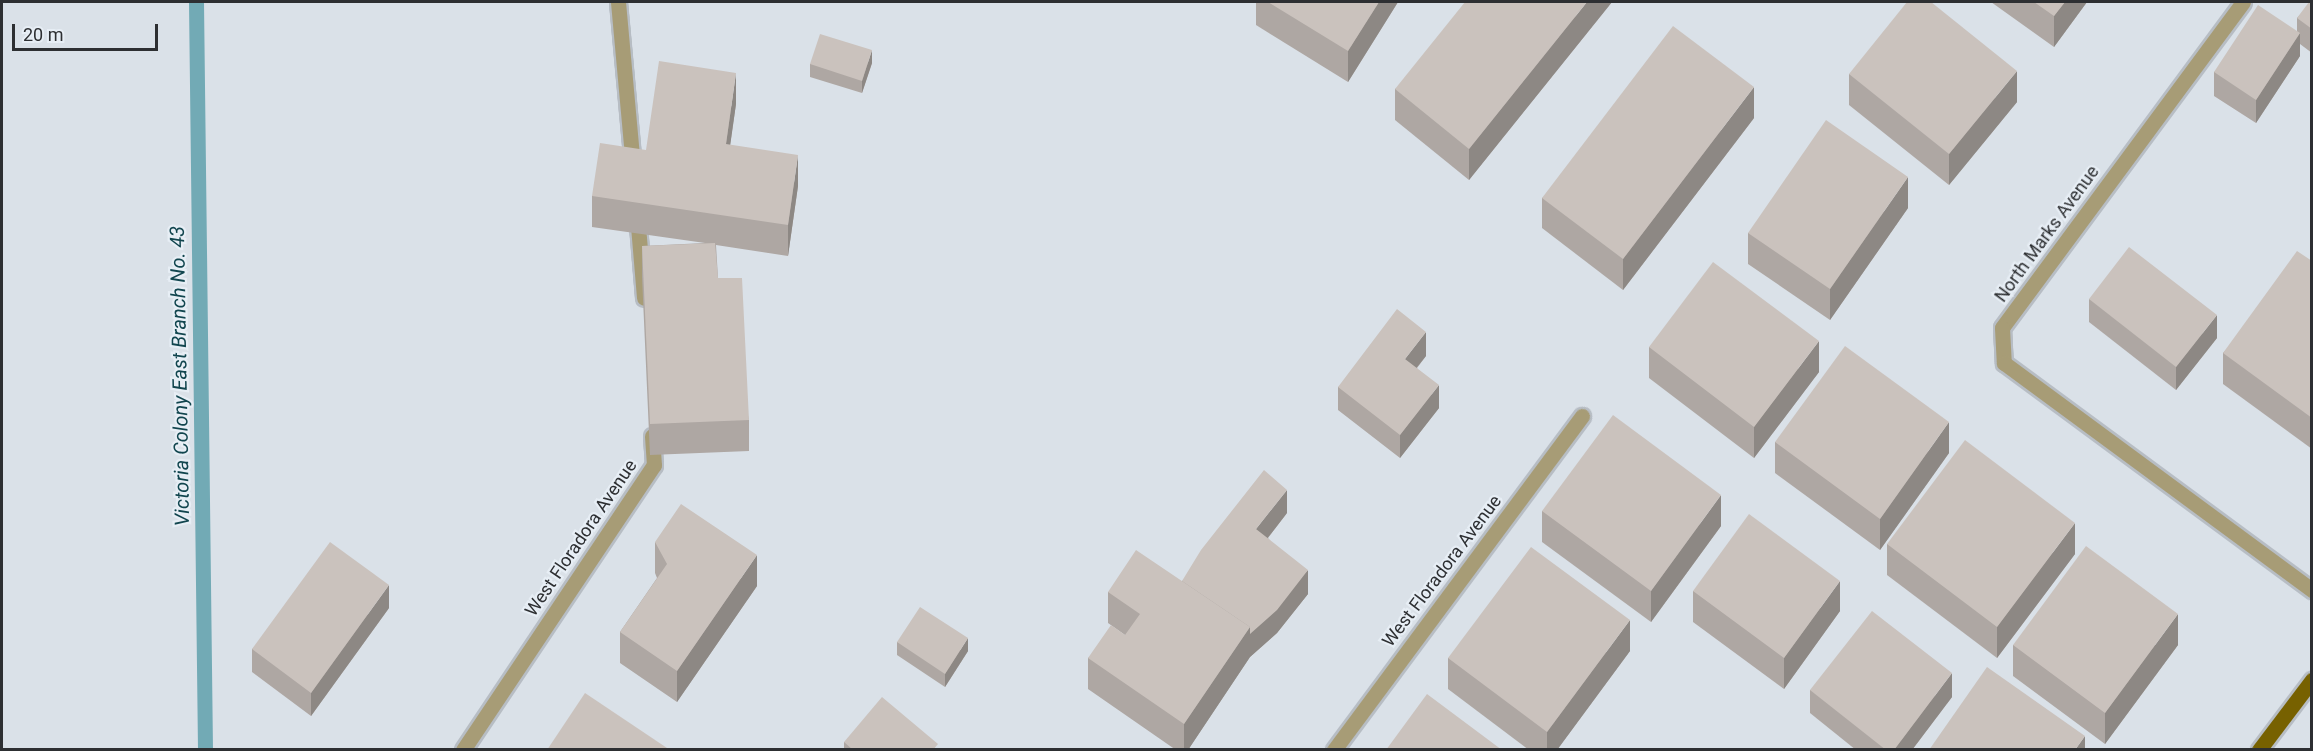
<!DOCTYPE html>
<html>
<head>
<meta charset="utf-8">
<style>
  body { margin:0 }
  #map { position:relative; width:2313px; height:751px; overflow:hidden; background:#dae1e8; font-family:Roboto,sans-serif }
  div>[style] { position:absolute }
  [style*='--x'] { left:calc(var(--x)*1px); top:calc(var(--y)*1px); width:calc(var(--w)*1px); rotate:calc(var(--a)*1deg) }
  .stream>* { height:15px; margin:-7.5px; padding:0 7.5px; transform-origin:7.5px; border-radius:7.5px; background:#72aab5 }
  .roads { filter:drop-shadow(2px 0 #b7bdc4) drop-shadow(-2px 0 #b7bdc4) drop-shadow(0 2px #b7bdc4) drop-shadow(0 -2px #b7bdc4) }
  .minor>* { height:15px; margin:-7.5px; padding:0 7.5px; transform-origin:7.5px; border-radius:7.5px; background:#a79c76 }
  .major>* { height:15px; margin:-7.5px; padding:0 7.5px; transform-origin:7.5px; border-radius:7.5px; background:#776100 }
  .wall>* { inset:0; background:#aea7a3 }
  .shaded-wall>* { inset:0; background:#8d8884 }
  .building>* { inset:0; background:#cac2bd }
  span { translate:-50% -50%; white-space:nowrap; text-align:center; line-height:1.15; -webkit-text-stroke:4.5px #e7eef5; paint-order:stroke }
  .street-label { font-size:18px; color:#2d2f32 }
  .water-label { font-size:20px; color:#11454e; font-style:italic }
  .frame { position:absolute; inset:0; border:3px solid #2d2f32; pointer-events:none }
  .scale { position:absolute; left:12px; top:24px; width:146px; height:27px; box-sizing:border-box; border:3px solid #2d2f32; border-top:0; padding-left:8px; font-size:18px; line-height:21px; white-space:nowrap; color:#2d2f32; -webkit-text-stroke:4px #e7eef5; paint-order:stroke }
</style>
</head>
<body>
<div id="map">
  <div class="stream">
    <div style="--x:196;--y:2;--w:748;--a:89.31"></div>
  </div>
  <div class="roads">
    <div class="minor">
      <div style="--x:618;--y:2;--w:165;--a:84.8"></div>
      <div style="--x:2243;--y:2;--w:405;--a:126.5"></div>
      <div style="--x:2002;--y:328;--w:35;--a:87"></div>
      <div style="--x:2004;--y:363;--w:383;--a:36.4"></div>
      <div style="--x:637;--y:214;--w:84;--a:85.2"></div>
      <div style="--x:463;--y:750;--w:343;--a:-56.2"></div>
      <div style="--x:654;--y:465;--w:29;--a:-94"></div>
      <div style="--x:1334;--y:750;--w:416;--a:-53.4"></div>
    </div>
    <div class="major">
      <div style="--x:2259;--y:750;--w:88;--a:-52.9"></div>
    </div>
  </div>
  <div class="wall">
    <div style="clip-path:polygon(1256px 2px,1398px 2px,1348px 82px,1256px 25px)"></div>
    <div style="clip-path:polygon(1612px 2px,1469px 180px,1395px 120px,1395px 89px)"></div>
    <div style="clip-path:polygon(1991px 2px,2087px 2px,2054px 47px)"></div>
    <div style="clip-path:polygon(2312px 2px,2312px 53px,2300px 44px,2300px 56px,2256px 123px,2214px 96px,2214px 72px,2297px 31px,2297px 18px)"></div>
    <div style="clip-path:polygon(872px 63px,862px 93px,810px 77px,810px 64px)"></div>
    <div style="clip-path:polygon(1849px 74px,2017px 102px,1949px 185px,1849px 105px)"></div>
    <div style="clip-path:polygon(736px 104px,730px 145px,798px 186px,788px 256px,716px 245px,718px 278px,749px 420px,749px 451px,650px 455px,642px 277px,642px 246px,705px 243px,592px 227px,592px 196px,646px 150px)"></div>
    <div style="clip-path:polygon(1754px 118px,1623px 290px,1542px 228px,1542px 198px)"></div>
    <div style="clip-path:polygon(1908px 208px,1830px 320px,1748px 264px,1748px 233px)"></div>
    <div style="clip-path:polygon(2312px 261px,2312px 449px,2223px 384px,2223px 353px)"></div>
    <div style="clip-path:polygon(2089px 299px,2217px 338px,2176px 390px,2089px 322px)"></div>
    <div style="clip-path:polygon(1649px 347px,1819px 372px,1754px 458px,1649px 378px)"></div>
    <div style="clip-path:polygon(1426px 356px,1417px 368px,1439px 408px,1400px 458px,1338px 410px,1338px 387px)"></div>
    <div style="clip-path:polygon(1775px 442px,1949px 453px,1880px 550px,1775px 473px)"></div>
    <div style="clip-path:polygon(1542px 511px,1721px 526px,1651px 622px,1542px 542px)"></div>
    <div style="clip-path:polygon(1287px 513px,1268px 538px,1308px 594px,1277px 633px,1250px 657px,1188px 750px,1176px 750px,1088px 689px,1088px 658px,1125px 635px,1108px 623px,1108px 592px,1182px 581px)"></div>
    <div style="clip-path:polygon(655px 542px,757px 586px,677px 702px,620px 663px,620px 632px,657px 578px,655px 573px)"></div>
    <div style="clip-path:polygon(1887px 544px,2075px 554px,1997px 658px,1887px 575px)"></div>
    <div style="clip-path:polygon(1693px 591px,1840px 611px,1784px 689px,1693px 622px)"></div>
    <div style="clip-path:polygon(389px 608px,311px 716px,252px 672px,252px 649px)"></div>
    <div style="clip-path:polygon(897px 642px,968px 651px,945px 687px,897px 655px)"></div>
    <div style="clip-path:polygon(2013px 645px,2178px 645px,2105px 744px,2013px 676px)"></div>
    <div style="clip-path:polygon(1630px 651px,1557px 750px,1529px 750px,1448px 689px,1448px 658px)"></div>
    <div style="clip-path:polygon(1810px 690px,1952px 697px,1912px 750px,1856px 750px,1810px 713px)"></div>
    <div style="clip-path:polygon(844px 742px,938px 750px,844px 750px)"></div>
  </div>
  <div class="shaded-wall">
    <div style="clip-path:polygon(1379px 2px,1398px 2px,1348px 82px,1348px 51px)"></div>
    <div style="clip-path:polygon(1587px 2px,1612px 2px,1469px 180px,1469px 149px)"></div>
    <div style="clip-path:polygon(2065px 2px,2087px 2px,2054px 47px,2054px 16px)"></div>
    <div style="clip-path:polygon(2300px 33px,2300px 56px,2256px 123px,2256px 100px)"></div>
    <div style="clip-path:polygon(872px 50px,872px 63px,862px 93px,862px 81px)"></div>
    <div style="clip-path:polygon(2017px 71px,2017px 102px,1949px 185px,1949px 154px)"></div>
    <div style="clip-path:polygon(736px 73px,736px 104px,726px 175px,726px 144px)"></div>
    <div style="clip-path:polygon(1754px 87px,1754px 118px,1623px 290px,1623px 259px)"></div>
    <div style="clip-path:polygon(798px 155px,798px 186px,788px 256px,788px 225px)"></div>
    <div style="clip-path:polygon(1908px 177px,1908px 208px,1830px 320px,1830px 289px)"></div>
    <div style="clip-path:polygon(2217px 315px,2217px 338px,2176px 390px,2176px 367px)"></div>
    <div style="clip-path:polygon(1426px 332px,1426px 356px,1405px 382px,1405px 359px)"></div>
    <div style="clip-path:polygon(1819px 341px,1819px 372px,1754px 458px,1754px 427px)"></div>
    <div style="clip-path:polygon(1439px 385px,1439px 408px,1400px 458px,1400px 435px)"></div>
    <div style="clip-path:polygon(1949px 422px,1949px 453px,1880px 550px,1880px 519px)"></div>
    <div style="clip-path:polygon(1287px 490px,1287px 513px,1256px 553px,1256px 529px)"></div>
    <div style="clip-path:polygon(1721px 495px,1721px 526px,1651px 622px,1651px 591px)"></div>
    <div style="clip-path:polygon(2075px 523px,2075px 554px,1997px 658px,1997px 627px)"></div>
    <div style="clip-path:polygon(757px 555px,757px 586px,677px 702px,677px 671px)"></div>
    <div style="clip-path:polygon(1308px 570px,1308px 594px,1277px 633px,1250px 657px,1188px 750px,1184px 750px,1184px 724px,1250px 627px)"></div>
    <div style="clip-path:polygon(1840px 581px,1840px 611px,1784px 689px,1784px 658px)"></div>
    <div style="clip-path:polygon(389px 585px,389px 608px,311px 716px,311px 693px)"></div>
    <div style="clip-path:polygon(2178px 614px,2178px 645px,2105px 744px,2105px 713px)"></div>
    <div style="clip-path:polygon(1630px 620px,1630px 651px,1557px 750px,1547px 750px,1547px 732px)"></div>
    <div style="clip-path:polygon(968px 638px,968px 651px,945px 687px,945px 674px)"></div>
    <div style="clip-path:polygon(1952px 673px,1952px 697px,1912px 750px,1894px 750px)"></div>
    <div style="clip-path:polygon(2085px 736px,2085px 750px,2075px 750px)"></div>
  </div>
  <div class="building">
    <div style="clip-path:polygon(1268px 2px,1379px 2px,1348px 51px)"></div>
    <div style="clip-path:polygon(1465px 2px,1587px 2px,1469px 149px,1395px 89px)"></div>
    <div style="clip-path:polygon(1907px 2px,1931px 2px,2017px 71px,1949px 154px,1849px 74px)"></div>
    <div style="clip-path:polygon(2034px 2px,2065px 2px,2054px 16px)"></div>
    <div style="clip-path:polygon(2309px 2px,2312px 2px,2312px 29px,2297px 18px)"></div>
    <div style="clip-path:polygon(2258px 5px,2300px 33px,2256px 100px,2214px 72px)"></div>
    <div style="clip-path:polygon(1673px 26px,1754px 87px,1623px 259px,1542px 198px)"></div>
    <div style="clip-path:polygon(820px 34px,872px 50px,862px 81px,810px 64px)"></div>
    <div style="clip-path:polygon(659px 61px,736px 73px,726px 144px,798px 155px,788px 225px,592px 196px,600px 143px,646px 150px)"></div>
    <div style="clip-path:polygon(1826px 120px,1908px 177px,1830px 289px,1748px 233px)"></div>
    <div style="clip-path:polygon(715px 243px,718px 278px,742px 278px,749px 420px,650px 424px,642px 246px)"></div>
    <div style="clip-path:polygon(2129px 247px,2217px 315px,2176px 367px,2089px 299px)"></div>
    <div style="clip-path:polygon(2297px 251px,2312px 261px,2312px 418px,2223px 353px)"></div>
    <div style="clip-path:polygon(1713px 262px,1819px 341px,1754px 427px,1649px 347px)"></div>
    <div style="clip-path:polygon(1397px 309px,1426px 332px,1405px 359px,1439px 385px,1400px 435px,1338px 387px)"></div>
    <div style="clip-path:polygon(1845px 346px,1949px 422px,1880px 519px,1775px 442px)"></div>
    <div style="clip-path:polygon(1613px 415px,1721px 495px,1651px 591px,1542px 511px)"></div>
    <div style="clip-path:polygon(1965px 440px,2075px 523px,1997px 627px,1887px 544px)"></div>
    <div style="clip-path:polygon(1264px 470px,1287px 490px,1256px 529px,1308px 570px,1277px 610px,1250px 634px,1250px 627px,1182px 581px,1201px 550px)"></div>
    <div style="clip-path:polygon(681px 504px,757px 555px,677px 671px,620px 632px,667px 564px,655px 542px)"></div>
    <div style="clip-path:polygon(1749px 514px,1840px 581px,1784px 658px,1693px 591px)"></div>
    <div style="clip-path:polygon(330px 542px,389px 585px,311px 693px,252px 649px)"></div>
    <div style="clip-path:polygon(2086px 546px,2178px 614px,2105px 713px,2013px 645px)"></div>
    <div style="clip-path:polygon(1531px 547px,1630px 620px,1547px 732px,1448px 658px)"></div>
    <div style="clip-path:polygon(1136px 550px,1250px 627px,1184px 724px,1088px 658px,1111px 625px,1125px 635px,1140px 614px,1108px 592px)"></div>
    <div style="clip-path:polygon(920px 607px,968px 638px,945px 674px,897px 642px)"></div>
    <div style="clip-path:polygon(1872px 611px,1952px 673px,1894px 750px,1886px 750px,1810px 690px)"></div>
    <div style="clip-path:polygon(1987px 667px,2085px 736px,2075px 750px,1929px 750px)"></div>
    <div style="clip-path:polygon(585px 693px,670px 750px,547px 750px)"></div>
    <div style="clip-path:polygon(1427px 694px,1502px 750px,1386px 750px)"></div>
    <div style="clip-path:polygon(882px 697px,938px 744px,933px 750px,853px 750px,844px 742px)"></div>
  </div>
  <div class="street-label">
    <span style="left:2047px;top:234px;rotate:-54deg">North Marks Avenue</span>
    <span style="left:581px;top:538px;rotate:-56deg">West Floradora Avenue</span>
    <span style="left:1442px;top:571px;rotate:-53deg">West Floradora Avenue</span>
  </div>
  <div class="water-label">
    <span style="left:180px;top:376px;rotate:-91deg">Victoria Colony East Branch No. 43</span>
  </div>
  <div class="frame"></div>
  <div class="scale">20 m</div>
</div>
</body>
</html>
